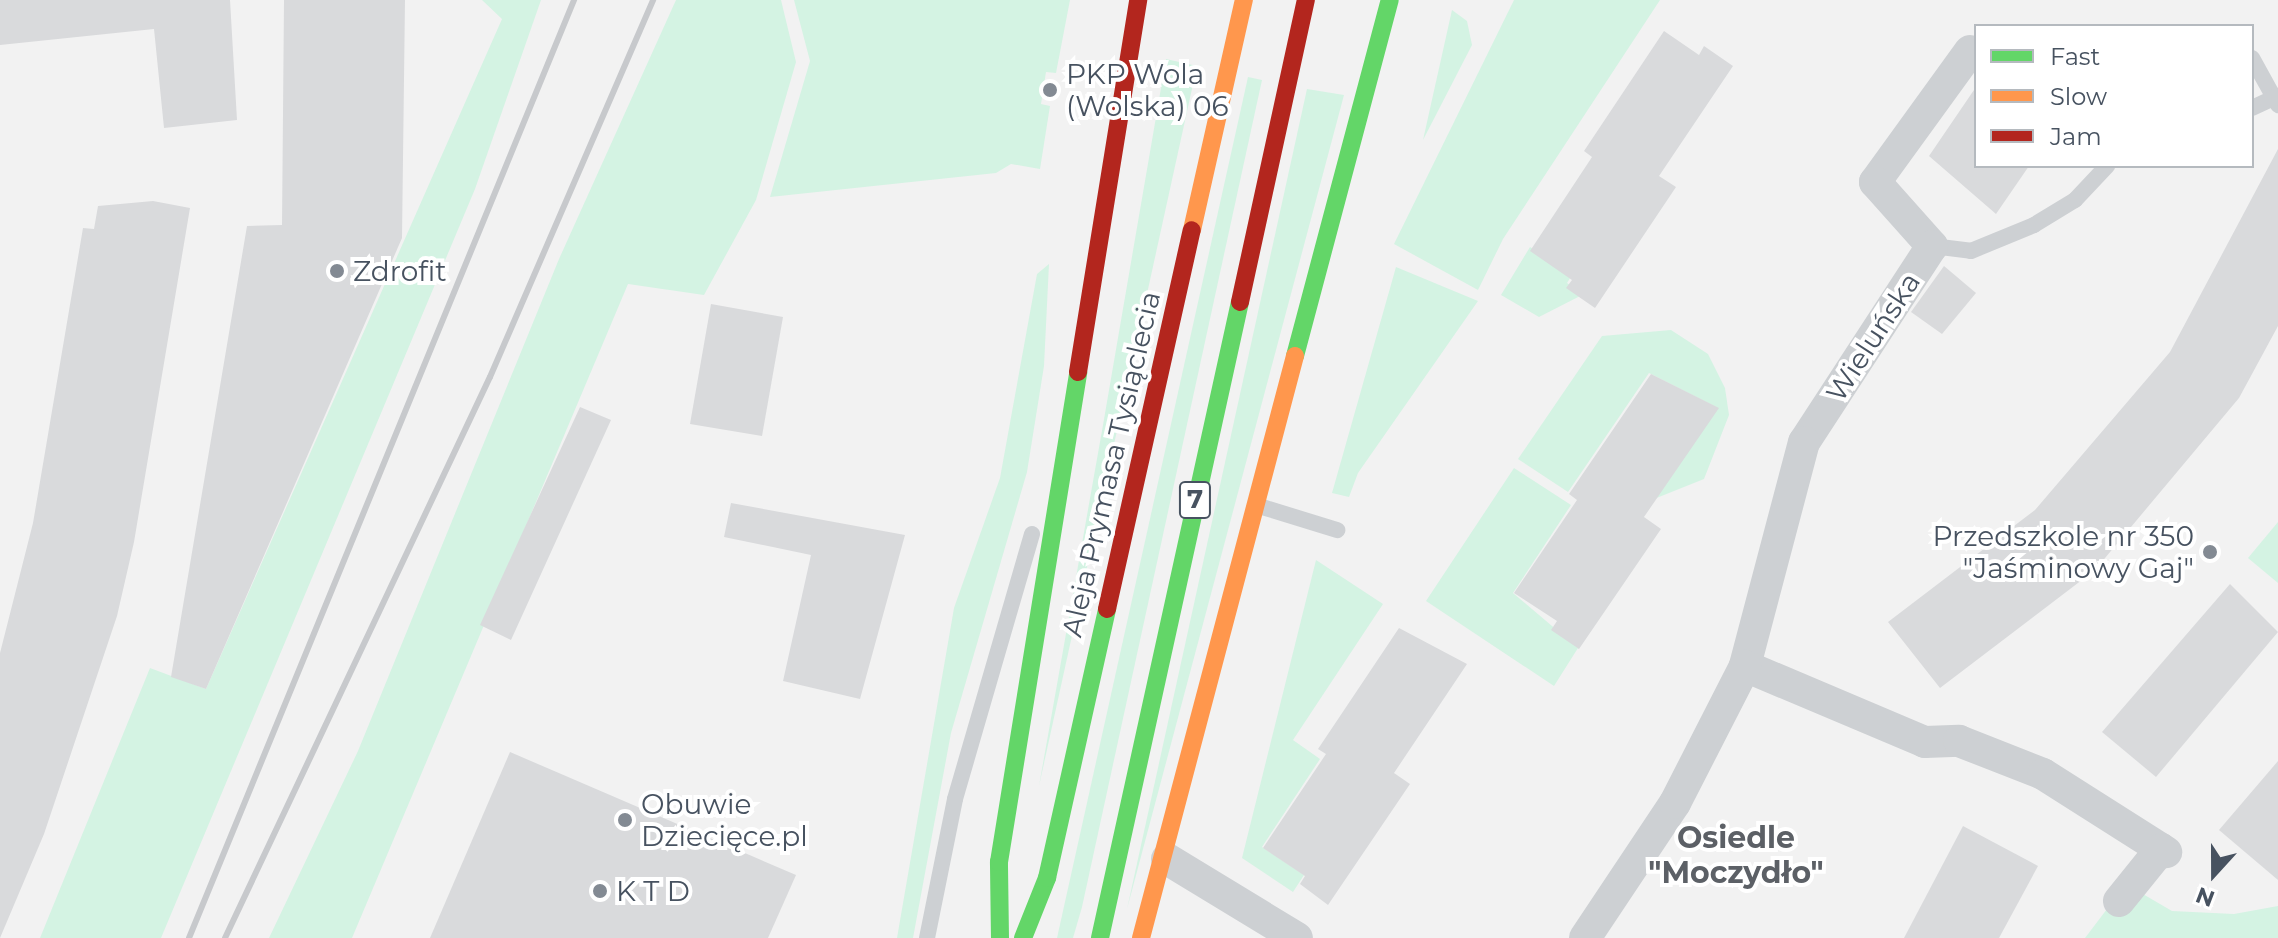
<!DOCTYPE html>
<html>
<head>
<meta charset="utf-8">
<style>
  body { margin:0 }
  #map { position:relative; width:2278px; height:938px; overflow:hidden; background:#f2f2f2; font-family:Montserrat,sans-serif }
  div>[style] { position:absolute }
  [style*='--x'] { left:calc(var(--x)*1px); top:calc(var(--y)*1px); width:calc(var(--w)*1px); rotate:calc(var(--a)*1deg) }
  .green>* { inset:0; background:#d4f3e3 }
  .building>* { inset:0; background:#d9dadc }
  .lane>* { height:16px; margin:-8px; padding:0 8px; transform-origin:8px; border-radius:8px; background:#cdd0d3 }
  .street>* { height:32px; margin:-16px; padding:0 16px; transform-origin:16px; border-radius:16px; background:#cdd0d3 }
  .fast>* { height:18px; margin:-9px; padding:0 9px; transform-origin:9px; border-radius:9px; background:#63d668 }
  .slow>* { height:18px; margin:-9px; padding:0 9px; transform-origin:9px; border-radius:9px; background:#ff974d }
  .jam>* { height:18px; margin:-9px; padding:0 9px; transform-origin:9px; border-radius:9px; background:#b3261e }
  .rail>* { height:6px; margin:-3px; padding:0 3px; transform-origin:3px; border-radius:3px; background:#c7c9cc }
  .dots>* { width:22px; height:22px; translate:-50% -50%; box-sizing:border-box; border:4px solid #fff; border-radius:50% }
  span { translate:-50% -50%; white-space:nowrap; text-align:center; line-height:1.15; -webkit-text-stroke:8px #fff; paint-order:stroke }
  .shield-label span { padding:2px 6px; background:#fff; border:2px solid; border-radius:6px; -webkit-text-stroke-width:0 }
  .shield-label { font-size:26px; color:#475260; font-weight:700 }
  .poi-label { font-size:28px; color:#475260 }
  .left { translate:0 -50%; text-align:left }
  .right { translate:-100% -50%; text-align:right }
  .street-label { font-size:28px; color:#475260 }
  .neighbourhood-label { font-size:30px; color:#5c6066; font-weight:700 }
  .legend { position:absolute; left:1974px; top:24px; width:280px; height:144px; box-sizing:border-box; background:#fff; border:2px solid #b5babf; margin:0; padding:10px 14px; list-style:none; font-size:24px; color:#475260 }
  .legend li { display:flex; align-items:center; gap:16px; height:40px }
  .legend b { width:40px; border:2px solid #b5babf }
  .north { position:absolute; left:2174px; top:834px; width:80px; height:80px; -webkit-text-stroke:6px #fff; paint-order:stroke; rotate:201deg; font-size:22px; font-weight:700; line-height:32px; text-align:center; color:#475260 }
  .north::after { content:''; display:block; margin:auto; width:28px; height:36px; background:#475260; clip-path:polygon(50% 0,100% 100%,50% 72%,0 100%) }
</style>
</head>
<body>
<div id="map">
  <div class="green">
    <div style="clip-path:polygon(482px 0,541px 0,475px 189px,161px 938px,40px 938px,150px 668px,206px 689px,502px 19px)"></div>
    <div style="clip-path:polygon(676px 0,781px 0,796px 62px,756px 200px,704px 295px,628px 284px,352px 938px,269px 938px,358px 751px,559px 259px)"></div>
    <div style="clip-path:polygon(794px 0,1070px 0,1056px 73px,1046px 72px,1041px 104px,1050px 106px,1040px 169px,1011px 164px,996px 173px,770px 197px,810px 61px)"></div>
    <div style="clip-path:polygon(1514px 0,1660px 0,1503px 239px,1478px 290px,1394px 244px)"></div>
    <div style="clip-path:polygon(1452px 10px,1467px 21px,1472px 45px,1423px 140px)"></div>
    <div style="clip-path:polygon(1166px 59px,1197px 66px,1039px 786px,1103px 425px)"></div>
    <div style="clip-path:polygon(1248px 77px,1262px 80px,1082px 907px,1073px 938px,1057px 938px)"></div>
    <div style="clip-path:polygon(1307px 89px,1344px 95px,1127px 909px)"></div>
    <div style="clip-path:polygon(1530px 247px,1572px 275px,1567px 283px,1584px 294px,1539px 317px,1501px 295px)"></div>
    <div style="clip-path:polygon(1049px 264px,1044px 366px,1027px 472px,951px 733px,913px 938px,897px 938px,954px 608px,1000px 478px,1037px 274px)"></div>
    <div style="clip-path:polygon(1396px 267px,1478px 301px,1358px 473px,1349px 497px,1332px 493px)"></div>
    <div style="clip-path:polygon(1671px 330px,1708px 354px,1725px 388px,1729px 415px,1704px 479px,1654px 499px,1716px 407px,1649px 373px,1568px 492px,1518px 459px,1602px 336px)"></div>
    <div style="clip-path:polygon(1514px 468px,1571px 505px,1513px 593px,1578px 648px,1554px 686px,1426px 601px)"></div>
    <div style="clip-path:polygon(2278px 522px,2278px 583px,2248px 558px)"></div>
    <div style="clip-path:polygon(1316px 560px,1383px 604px,1293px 740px,1320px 759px,1262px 847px,1304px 875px,1293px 892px,1242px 858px)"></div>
    <div style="clip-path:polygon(2136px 890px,2172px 911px,2234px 914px,2278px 906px,2278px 938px,2085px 938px,2107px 909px)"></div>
  </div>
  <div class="building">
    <div style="clip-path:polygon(0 0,230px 0,237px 120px,164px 128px,154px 29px,0 45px)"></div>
    <div style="clip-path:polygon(284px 0,405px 0,402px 238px,206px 689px,171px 677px,247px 226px,282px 225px)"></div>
    <div style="clip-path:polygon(1664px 31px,1699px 55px,1704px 46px,1733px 66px,1659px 176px,1676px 187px,1595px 308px,1566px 288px,1572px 280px,1530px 251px,1592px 157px,1584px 151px)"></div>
    <div style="clip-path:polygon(1976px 87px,1976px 166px,2029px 166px,1996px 214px,1929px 156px)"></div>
    <div style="clip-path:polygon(2278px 149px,2278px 326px,2239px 398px,2095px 570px,1940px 688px,1888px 622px,2035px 510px,2170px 352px)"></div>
    <div style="clip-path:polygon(153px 201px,190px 208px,134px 542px,117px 616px,44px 834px,0 938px,0 653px,33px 523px,83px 228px,94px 229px,98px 206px)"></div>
    <div style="clip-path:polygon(1944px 266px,1976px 293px,1942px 334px,1911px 312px)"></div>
    <div style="clip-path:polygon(711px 304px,783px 317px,762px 436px,690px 424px)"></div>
    <div style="clip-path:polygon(1651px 374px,1719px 408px,1644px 517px,1661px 529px,1579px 649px,1551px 630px,1557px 621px,1514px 593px,1577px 500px,1569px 494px)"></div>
    <div style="clip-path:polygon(580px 407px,611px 420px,511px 640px,480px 625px)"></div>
    <div style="clip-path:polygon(731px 503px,905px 535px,860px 699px,783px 681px,811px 555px,724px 537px)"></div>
    <div style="clip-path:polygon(2230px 584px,2278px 632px,2156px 777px,2102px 732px)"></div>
    <div style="clip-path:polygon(1399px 628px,1467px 664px,1394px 773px,1410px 784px,1328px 905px,1300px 884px,1305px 876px,1263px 848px,1326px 754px,1318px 749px)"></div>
    <div style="clip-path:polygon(510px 752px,796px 875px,768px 938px,430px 938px)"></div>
    <div style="clip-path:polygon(2278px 761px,2278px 880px,2219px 830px)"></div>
    <div style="clip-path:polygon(1963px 826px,2038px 866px,1999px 938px,1904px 938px)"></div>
  </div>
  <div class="lane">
    <div style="--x:2252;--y:58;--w:54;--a:61"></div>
    <div style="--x:2252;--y:108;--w:29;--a:-25"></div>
    <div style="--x:1932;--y:246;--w:39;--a:7"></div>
    <div style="--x:1971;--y:251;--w:68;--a:-22.4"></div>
    <div style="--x:2034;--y:225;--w:48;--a:-31.4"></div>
    <div style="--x:2075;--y:200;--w:47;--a:-46.7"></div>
    <div style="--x:1259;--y:506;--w:82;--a:17.1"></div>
    <div style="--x:927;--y:938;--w:142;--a:-78.6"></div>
    <div style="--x:955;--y:799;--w:276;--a:-73.8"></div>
  </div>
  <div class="street">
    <div style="--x:1970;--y:51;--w:162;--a:125.9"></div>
    <div style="--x:1875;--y:182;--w:86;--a:48.3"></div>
    <div style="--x:1932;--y:246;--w:234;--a:123.1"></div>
    <div style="--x:1804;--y:442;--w:232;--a:104.8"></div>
    <div style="--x:1745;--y:666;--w:195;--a:22.9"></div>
    <div style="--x:1925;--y:742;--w:34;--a:-2"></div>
    <div style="--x:1959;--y:741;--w:90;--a:21.4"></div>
    <div style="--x:2043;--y:774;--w:146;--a:32.4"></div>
    <div style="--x:1167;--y:859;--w:152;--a:31.3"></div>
    <div style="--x:2119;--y:901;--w:67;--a:-51.1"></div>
    <div style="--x:1585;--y:938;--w:162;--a:-56.3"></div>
    <div style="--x:1675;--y:803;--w:154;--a:-62.9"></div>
  </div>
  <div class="fast">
    <div style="--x:1295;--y:356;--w:368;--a:-75.1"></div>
    <div style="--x:1000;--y:938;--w:76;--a:-90.8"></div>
    <div style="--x:999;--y:862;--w:496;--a:-80.8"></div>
    <div style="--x:1023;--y:938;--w:65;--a:-68.2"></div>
    <div style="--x:1047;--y:878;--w:276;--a:-77.4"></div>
    <div style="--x:1100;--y:938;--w:651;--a:-77.59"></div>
  </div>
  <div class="slow">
    <div style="--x:1192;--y:230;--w:236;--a:-77.3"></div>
    <div style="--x:1141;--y:938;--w:602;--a:-75.18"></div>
  </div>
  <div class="jam">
    <div style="--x:1240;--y:302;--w:309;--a:-77.7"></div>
    <div style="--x:1078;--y:372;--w:377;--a:-80.8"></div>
    <div style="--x:1107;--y:609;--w:388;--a:-77.4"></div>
  </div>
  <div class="rail">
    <div style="--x:189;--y:938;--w:1014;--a:-67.68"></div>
    <div style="--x:225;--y:938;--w:620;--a:-64.72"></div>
    <div style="--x:490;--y:377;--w:411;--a:-66.6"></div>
  </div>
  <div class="dots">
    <div style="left:1050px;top:90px;background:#838a93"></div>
    <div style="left:337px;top:271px;background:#838a93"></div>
    <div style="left:2210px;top:552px;background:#838a93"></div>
    <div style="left:625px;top:820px;background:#838a93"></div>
    <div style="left:600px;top:891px;background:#838a93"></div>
  </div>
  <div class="shield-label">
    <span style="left:1195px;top:500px">7</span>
  </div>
  <div class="poi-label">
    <span class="left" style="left:1066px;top:90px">PKP Wola<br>(Wolska) 06</span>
    <span class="left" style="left:353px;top:271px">Zdrofit</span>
    <span class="right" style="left:2194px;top:552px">Przedszkole nr 350<br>"Jaśminowy Gaj"</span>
    <span class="left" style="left:641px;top:820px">Obuwie<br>Dziecięce.pl</span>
    <span class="left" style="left:616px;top:891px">K T D</span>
  </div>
  <div class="street-label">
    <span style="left:1873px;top:337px;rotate:-57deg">Wieluńska</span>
    <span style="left:1111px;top:464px;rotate:-77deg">Aleja Prymasa Tysiąclecia</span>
  </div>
  <div class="neighbourhood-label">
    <span style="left:1736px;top:855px">Osiedle<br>"Moczydło"</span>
  </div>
  <ul class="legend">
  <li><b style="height:10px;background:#63d668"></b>Fast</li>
  <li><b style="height:10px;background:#ff974d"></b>Slow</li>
  <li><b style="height:10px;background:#b3261e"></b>Jam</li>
  </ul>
  <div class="north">N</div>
</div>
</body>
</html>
